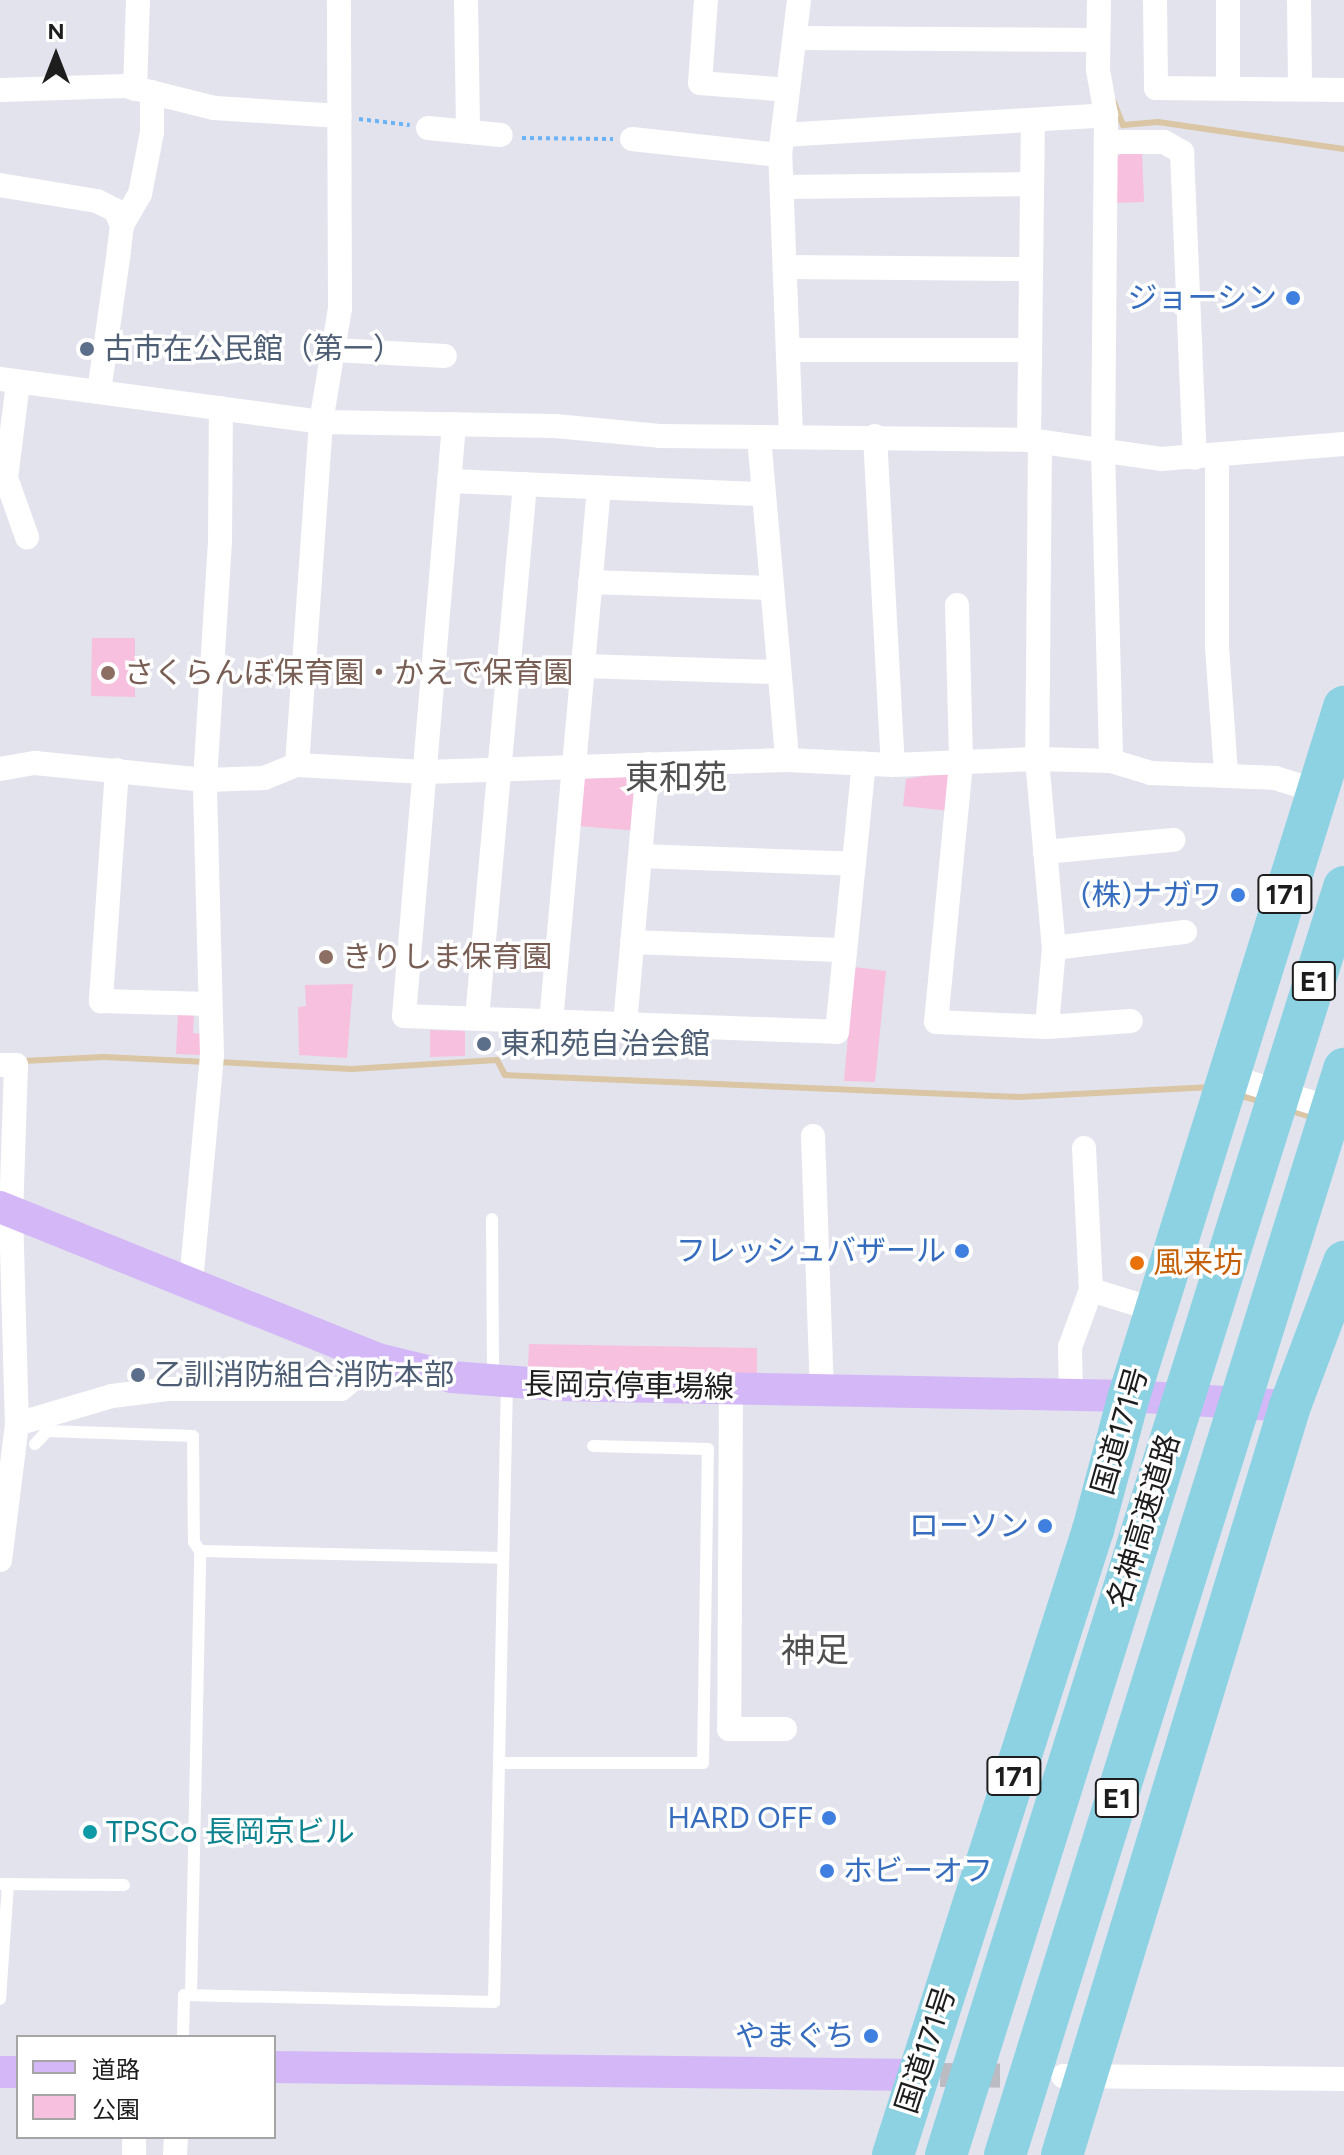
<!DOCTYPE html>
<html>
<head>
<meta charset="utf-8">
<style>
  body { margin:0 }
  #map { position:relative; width:1344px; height:2155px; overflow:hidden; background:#e3e3ee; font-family:Figtree,"Noto Sans JP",sans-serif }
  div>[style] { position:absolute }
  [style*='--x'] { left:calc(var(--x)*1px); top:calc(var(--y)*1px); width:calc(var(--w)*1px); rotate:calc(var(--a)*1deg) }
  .park>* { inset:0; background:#f7c0de }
  .stream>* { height:6px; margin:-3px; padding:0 3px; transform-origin:3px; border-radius:3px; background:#dac5a4 }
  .street-tunnel>* { height:24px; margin-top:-12px; transform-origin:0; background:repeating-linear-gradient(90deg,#bbbbc4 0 24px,transparent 0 36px) }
  .path>* { height:4px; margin-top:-2px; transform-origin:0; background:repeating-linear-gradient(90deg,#6cb3f5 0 4px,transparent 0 8px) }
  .lane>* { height:12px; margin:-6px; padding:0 6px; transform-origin:6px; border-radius:6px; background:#fff }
  .street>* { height:24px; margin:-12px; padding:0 12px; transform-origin:12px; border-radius:12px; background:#fff }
  .secondary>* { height:32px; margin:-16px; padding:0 16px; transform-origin:16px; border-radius:16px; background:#d3b7f7 }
  .highway>* { height:42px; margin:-21px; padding:0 21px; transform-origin:21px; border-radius:21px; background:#8cd2e3 }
  .dots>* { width:22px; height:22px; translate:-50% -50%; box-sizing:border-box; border:4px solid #fff; border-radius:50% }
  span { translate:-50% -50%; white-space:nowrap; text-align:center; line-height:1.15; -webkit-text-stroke:7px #fff; paint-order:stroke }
  .shield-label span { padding:2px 6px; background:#fff; border:2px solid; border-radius:6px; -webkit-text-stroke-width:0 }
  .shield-label { font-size:28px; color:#1d1d1d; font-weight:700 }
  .shop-label { font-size:30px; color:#366cbe }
  .right { translate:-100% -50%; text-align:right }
  .left { translate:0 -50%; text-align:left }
  .service-label { font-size:30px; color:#4e5e75 }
  .education-label { font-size:30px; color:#785e54 }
  .food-label { font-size:30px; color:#c56008 }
  .street-label { font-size:30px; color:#1d1d1d }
  .culture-label { font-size:30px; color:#0d838f }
  .quarter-label { font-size:34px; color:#505050 }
  .legend { position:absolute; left:16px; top:2035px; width:260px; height:104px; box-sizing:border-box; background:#fff; border:2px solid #a5a5a5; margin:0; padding:10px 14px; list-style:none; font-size:24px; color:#1d1d1d }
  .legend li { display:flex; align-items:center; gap:16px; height:40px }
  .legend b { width:40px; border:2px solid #a5a5a5 }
  .north { position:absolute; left:16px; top:16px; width:80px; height:80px; -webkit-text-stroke:6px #fff; paint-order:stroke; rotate:0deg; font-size:22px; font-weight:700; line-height:32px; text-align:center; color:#1d1d1d }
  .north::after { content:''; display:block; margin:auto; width:28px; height:36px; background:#1d1d1d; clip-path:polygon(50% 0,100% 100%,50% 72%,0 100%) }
</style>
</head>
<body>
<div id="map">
  <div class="park">
    <div style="clip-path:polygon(1142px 150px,1144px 202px,1114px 203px,1113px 162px,1123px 151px)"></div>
    <div style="clip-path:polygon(92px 638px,135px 638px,135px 697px,91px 696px)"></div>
    <div style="clip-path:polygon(947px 772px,954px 776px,950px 811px,903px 806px,906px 779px)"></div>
    <div style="clip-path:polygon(635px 774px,638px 831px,578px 826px,581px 782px,588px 775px)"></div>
    <div style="clip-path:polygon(854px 967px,886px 971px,875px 1082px,844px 1081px)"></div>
    <div style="clip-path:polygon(353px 984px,347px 1058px,299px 1055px,298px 1007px,306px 1006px,305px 985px)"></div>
    <div style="clip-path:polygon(178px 1012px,194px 1012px,193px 1033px,203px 1034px,203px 1055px,176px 1054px)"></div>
    <div style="clip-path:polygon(430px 1030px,465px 1031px,465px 1056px,430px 1057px)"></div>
    <div style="clip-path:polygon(529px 1344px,757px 1348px,757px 1374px,540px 1370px,528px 1368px)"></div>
  </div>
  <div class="stream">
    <div style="--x:1114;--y:102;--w:25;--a:69"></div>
    <div style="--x:1123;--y:125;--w:35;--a:-5"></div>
    <div style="--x:1158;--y:122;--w:188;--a:8.3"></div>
    <div style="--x:23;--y:1061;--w:81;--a:-2.8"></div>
    <div style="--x:104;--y:1057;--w:103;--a:2.8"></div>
    <div style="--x:218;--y:1062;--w:134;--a:3"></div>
    <div style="--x:352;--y:1069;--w:145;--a:-3.6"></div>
    <div style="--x:497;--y:1060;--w:17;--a:62"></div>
    <div style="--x:505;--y:1075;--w:514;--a:2.45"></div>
    <div style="--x:1019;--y:1097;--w:193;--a:-3"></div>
    <div style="--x:1238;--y:1095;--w:25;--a:16"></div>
    <div style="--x:1288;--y:1110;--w:28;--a:17"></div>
  </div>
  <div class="street-tunnel">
    <div style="--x:940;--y:2075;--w:98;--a:0.6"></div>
  </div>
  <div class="path">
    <div style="--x:359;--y:119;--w:51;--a:6.7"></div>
    <div style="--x:522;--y:138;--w:91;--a:0.6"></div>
  </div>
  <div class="lane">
    <div style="--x:492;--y:1219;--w:160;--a:89.6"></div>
    <div style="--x:35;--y:1444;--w:18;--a:-47"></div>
    <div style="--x:47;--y:1431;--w:146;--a:2"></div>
    <div style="--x:193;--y:1436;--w:106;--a:89.5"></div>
    <div style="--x:194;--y:1542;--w:11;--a:56"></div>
    <div style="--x:499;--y:1763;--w:204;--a:0"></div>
    <div style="--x:703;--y:1763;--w:314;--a:-89.1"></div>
    <div style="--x:708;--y:1449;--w:115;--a:-178.5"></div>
    <div style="--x:0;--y:1884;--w:124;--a:0.5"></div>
    <div style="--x:191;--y:1995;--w:444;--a:-88.8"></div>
    <div style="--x:200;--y:1551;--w:303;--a:1.3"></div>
    <div style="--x:0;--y:1999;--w:115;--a:-86"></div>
    <div style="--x:183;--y:2037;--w:42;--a:-88.6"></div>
    <div style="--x:184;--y:1995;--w:310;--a:1.3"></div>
    <div style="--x:494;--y:2002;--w:619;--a:-88.8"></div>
  </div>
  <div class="street">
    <div style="--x:466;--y:0;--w:131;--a:89.1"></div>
    <div style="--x:706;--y:0;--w:83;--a:94.1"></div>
    <div style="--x:700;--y:83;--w:88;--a:4.5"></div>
    <div style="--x:1099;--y:0;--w:70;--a:90.8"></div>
    <div style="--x:1098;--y:70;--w:46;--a:79.9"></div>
    <div style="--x:1106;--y:115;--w:335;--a:90.5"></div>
    <div style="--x:1103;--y:450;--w:311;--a:88.5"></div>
    <div style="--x:1155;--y:0;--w:88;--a:89.3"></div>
    <div style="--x:1156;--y:88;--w:188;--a:0.6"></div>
    <div style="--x:1299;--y:0;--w:88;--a:89.3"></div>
    <div style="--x:797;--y:38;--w:300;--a:0.4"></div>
    <div style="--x:1228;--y:88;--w:88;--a:-90"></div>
    <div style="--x:135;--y:89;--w:89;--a:-88.1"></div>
    <div style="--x:0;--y:90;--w:126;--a:-1.8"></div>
    <div style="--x:126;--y:86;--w:91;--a:14"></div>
    <div style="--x:214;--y:108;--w:126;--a:3.6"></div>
    <div style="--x:428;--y:128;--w:73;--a:5.5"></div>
    <div style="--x:783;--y:135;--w:324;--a:-3.5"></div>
    <div style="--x:632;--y:139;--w:149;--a:6.2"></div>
    <div style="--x:1106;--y:142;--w:58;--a:0"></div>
    <div style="--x:1164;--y:142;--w:21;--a:29"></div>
    <div style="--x:1182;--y:152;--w:306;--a:87.6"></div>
    <div style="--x:0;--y:185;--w:98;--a:9.4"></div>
    <div style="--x:97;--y:201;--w:20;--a:27"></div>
    <div style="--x:115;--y:210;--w:17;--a:65"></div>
    <div style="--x:122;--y:225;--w:26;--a:97"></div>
    <div style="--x:119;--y:251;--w:141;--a:98.1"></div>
    <div style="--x:783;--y:187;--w:247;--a:-0.7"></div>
    <div style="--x:122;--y:225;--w:36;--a:-60"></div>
    <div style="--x:140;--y:194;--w:63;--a:-79"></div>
    <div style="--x:152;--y:132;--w:40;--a:-90"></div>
    <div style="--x:786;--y:267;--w:243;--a:0.5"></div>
    <div style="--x:334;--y:350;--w:111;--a:3.1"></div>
    <div style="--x:788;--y:350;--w:241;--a:0"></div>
    <div style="--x:0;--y:379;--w:324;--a:7.6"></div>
    <div style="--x:321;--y:422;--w:234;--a:1"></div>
    <div style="--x:555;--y:426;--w:105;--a:5.4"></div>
    <div style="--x:660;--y:436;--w:369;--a:0.6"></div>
    <div style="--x:1029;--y:440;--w:133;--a:8.2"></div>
    <div style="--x:1161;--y:459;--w:184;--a:-4.7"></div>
    <div style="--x:18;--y:383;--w:96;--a:97.2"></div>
    <div style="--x:6;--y:478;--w:63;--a:70.4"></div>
    <div style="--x:454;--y:424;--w:594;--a:94.83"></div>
    <div style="--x:404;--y:1016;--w:433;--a:2.1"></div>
    <div style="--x:837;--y:1032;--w:270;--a:-84.3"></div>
    <div style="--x:791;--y:435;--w:280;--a:-92.2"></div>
    <div style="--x:780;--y:155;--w:156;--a:-83"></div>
    <div style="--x:875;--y:436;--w:329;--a:86.9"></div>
    <div style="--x:759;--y:437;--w:324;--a:85"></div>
    <div style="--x:1029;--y:440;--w:320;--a:-89.3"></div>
    <div style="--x:1040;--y:442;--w:317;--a:90.5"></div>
    <div style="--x:1037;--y:759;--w:190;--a:84.9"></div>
    <div style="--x:1054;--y:948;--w:79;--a:95.1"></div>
    <div style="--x:1217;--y:456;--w:191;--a:90"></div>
    <div style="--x:1217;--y:647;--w:127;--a:85.9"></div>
    <div style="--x:449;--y:481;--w:314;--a:2.4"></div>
    <div style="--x:590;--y:582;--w:181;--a:1.9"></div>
    <div style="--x:957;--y:605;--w:158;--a:88.5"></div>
    <div style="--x:961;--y:763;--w:260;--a:95.5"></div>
    <div style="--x:936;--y:1022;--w:111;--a:2.6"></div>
    <div style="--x:1047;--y:1027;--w:84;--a:-4.1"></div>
    <div style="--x:583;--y:666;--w:195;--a:1.8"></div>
    <div style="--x:297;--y:765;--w:344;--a:-86"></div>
    <div style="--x:321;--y:422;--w:115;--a:-80.5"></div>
    <div style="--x:340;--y:309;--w:309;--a:-90.2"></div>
    <div style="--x:0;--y:769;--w:36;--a:-10"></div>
    <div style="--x:35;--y:763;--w:171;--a:5.7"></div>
    <div style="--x:205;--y:780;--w:59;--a:-1.9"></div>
    <div style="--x:264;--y:778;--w:35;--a:-22"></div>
    <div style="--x:297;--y:765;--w:128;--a:3.1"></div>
    <div style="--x:425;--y:772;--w:362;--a:-1.9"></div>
    <div style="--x:787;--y:760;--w:106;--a:2.7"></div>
    <div style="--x:893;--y:765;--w:144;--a:-2.4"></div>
    <div style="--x:1037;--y:759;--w:74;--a:1.5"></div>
    <div style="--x:1111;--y:761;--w:42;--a:16.7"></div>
    <div style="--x:1151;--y:773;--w:124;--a:2.3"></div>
    <div style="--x:1275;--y:778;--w:44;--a:17.2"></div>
    <div style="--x:117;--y:770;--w:232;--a:94"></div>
    <div style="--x:101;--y:1001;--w:109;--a:1.6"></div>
    <div style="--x:1045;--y:852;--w:129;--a:-5.4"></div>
    <div style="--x:640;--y:856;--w:214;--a:2.1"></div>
    <div style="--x:632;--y:942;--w:213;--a:2.2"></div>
    <div style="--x:1054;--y:948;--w:132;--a:-7"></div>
    <div style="--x:477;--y:1018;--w:536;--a:-84.86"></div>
    <div style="--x:551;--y:1022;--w:537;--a:-84.87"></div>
    <div style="--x:625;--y:1024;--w:261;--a:-84.9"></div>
    <div style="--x:0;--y:1065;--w:16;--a:0"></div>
    <div style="--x:16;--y:1065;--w:147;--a:91.9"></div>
    <div style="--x:11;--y:1212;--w:212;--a:88.4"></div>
    <div style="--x:17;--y:1424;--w:137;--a:97.1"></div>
    <div style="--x:1229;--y:1076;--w:119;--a:17.7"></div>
    <div style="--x:813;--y:1136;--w:255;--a:88"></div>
    <div style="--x:1084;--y:1148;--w:142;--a:87.2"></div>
    <div style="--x:1091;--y:1290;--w:68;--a:17.1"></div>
    <div style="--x:191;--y:1282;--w:227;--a:-84.7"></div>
    <div style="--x:212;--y:1056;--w:276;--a:-91.5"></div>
    <div style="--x:205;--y:780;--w:238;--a:-86.4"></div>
    <div style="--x:220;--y:542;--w:134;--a:-89.6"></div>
    <div style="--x:731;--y:1389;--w:340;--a:90.3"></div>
    <div style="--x:729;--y:1729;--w:56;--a:0"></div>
    <div style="--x:1071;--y:1395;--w:48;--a:-91.2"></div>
    <div style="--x:1070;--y:1347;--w:61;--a:-69.8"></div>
    <div style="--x:17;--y:1424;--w:99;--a:-16.4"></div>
    <div style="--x:112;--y:1396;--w:56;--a:-7.1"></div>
    <div style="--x:168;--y:1389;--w:173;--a:0"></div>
    <div style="--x:341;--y:1389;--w:48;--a:-39"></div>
    <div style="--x:1063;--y:2076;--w:281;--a:0.6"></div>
    <div style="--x:134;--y:2155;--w:18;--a:-90"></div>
    <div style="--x:175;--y:2155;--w:18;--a:-87"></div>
  </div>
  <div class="secondary">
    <div style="--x:0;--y:1207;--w:407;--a:21.9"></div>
    <div style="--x:378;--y:1359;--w:76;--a:13.7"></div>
    <div style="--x:452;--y:1377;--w:103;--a:4.4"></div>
    <div style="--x:555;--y:1385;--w:574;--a:1.1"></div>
    <div style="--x:1129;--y:1396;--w:161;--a:3.6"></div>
    <div style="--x:274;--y:2067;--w:644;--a:0.71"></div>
    <div style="--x:0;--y:2072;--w:18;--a:0"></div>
  </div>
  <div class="highway">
    <div style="--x:893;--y:2155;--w:656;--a:-72.26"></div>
    <div style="--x:1093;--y:1530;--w:139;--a:-75"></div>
    <div style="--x:1129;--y:1396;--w:722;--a:-72.67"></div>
    <div style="--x:946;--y:2155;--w:1329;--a:-72.57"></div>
    <div style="--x:1005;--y:2155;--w:1138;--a:-72.66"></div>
    <div style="--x:1062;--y:2155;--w:783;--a:-73.07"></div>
    <div style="--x:1290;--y:1406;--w:154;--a:-69.4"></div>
  </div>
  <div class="dots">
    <div style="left:1293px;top:298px;background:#3f7fe0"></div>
    <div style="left:87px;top:349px;background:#5c6f8a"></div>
    <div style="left:108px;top:673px;background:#8d6e63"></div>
    <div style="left:1238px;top:895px;background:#3f7fe0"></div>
    <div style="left:326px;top:957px;background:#8d6e63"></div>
    <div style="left:484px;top:1044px;background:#5c6f8a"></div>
    <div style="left:962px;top:1251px;background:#3f7fe0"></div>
    <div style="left:1137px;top:1263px;background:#e8710a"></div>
    <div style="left:138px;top:1375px;background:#5c6f8a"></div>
    <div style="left:1045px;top:1526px;background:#3f7fe0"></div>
    <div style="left:829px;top:1818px;background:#3f7fe0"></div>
    <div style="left:90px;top:1832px;background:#0f9aa8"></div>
    <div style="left:827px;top:1871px;background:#3f7fe0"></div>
    <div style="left:871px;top:2036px;background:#3f7fe0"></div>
  </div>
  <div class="shield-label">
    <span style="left:1285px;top:894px">171</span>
    <span style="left:1314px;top:981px">E1</span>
    <span style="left:1014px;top:1776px">171</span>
    <span style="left:1117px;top:1798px">E1</span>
  </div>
  <div class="shop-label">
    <span class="right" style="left:1277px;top:298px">ジョーシン</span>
    <span class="right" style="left:1222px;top:895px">(株)ナガワ</span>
    <span class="right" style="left:946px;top:1251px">フレッシュバザール</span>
    <span class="right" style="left:1029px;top:1526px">ローソン</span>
    <span class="right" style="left:813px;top:1818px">HARD OFF</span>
    <span class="left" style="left:843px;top:1871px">ホビーオフ</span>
    <span class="right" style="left:855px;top:2036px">やまぐち</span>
  </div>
  <div class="service-label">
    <span class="left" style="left:103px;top:349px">古市在公民館（第一）</span>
    <span class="left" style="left:500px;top:1044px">東和苑自治会館</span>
    <span class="left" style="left:154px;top:1375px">乙訓消防組合消防本部</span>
  </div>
  <div class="education-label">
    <span class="left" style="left:124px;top:673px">さくらんぼ保育園・かえで保育園</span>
    <span class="left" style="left:342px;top:957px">きりしま保育園</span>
  </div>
  <div class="food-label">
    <span class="left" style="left:1153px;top:1263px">風来坊</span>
  </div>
  <div class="street-label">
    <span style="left:629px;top:1386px;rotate:1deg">長岡京停車場線</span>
    <span style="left:1120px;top:1431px;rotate:-74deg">国道171号</span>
    <span style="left:1144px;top:1521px;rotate:-73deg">名神高速道路</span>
    <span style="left:926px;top:2050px;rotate:-72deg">国道171号</span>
  </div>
  <div class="culture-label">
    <span class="left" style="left:106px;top:1832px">TPSCo 長岡京ビル</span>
  </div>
  <div class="quarter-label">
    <span style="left:676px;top:778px">東和苑</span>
    <span style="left:815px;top:1651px">神足</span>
  </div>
  <ul class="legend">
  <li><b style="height:10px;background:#d3b7f7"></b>道路</li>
  <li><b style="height:22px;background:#f7c0de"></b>公園</li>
  </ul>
  <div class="north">N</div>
</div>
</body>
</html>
